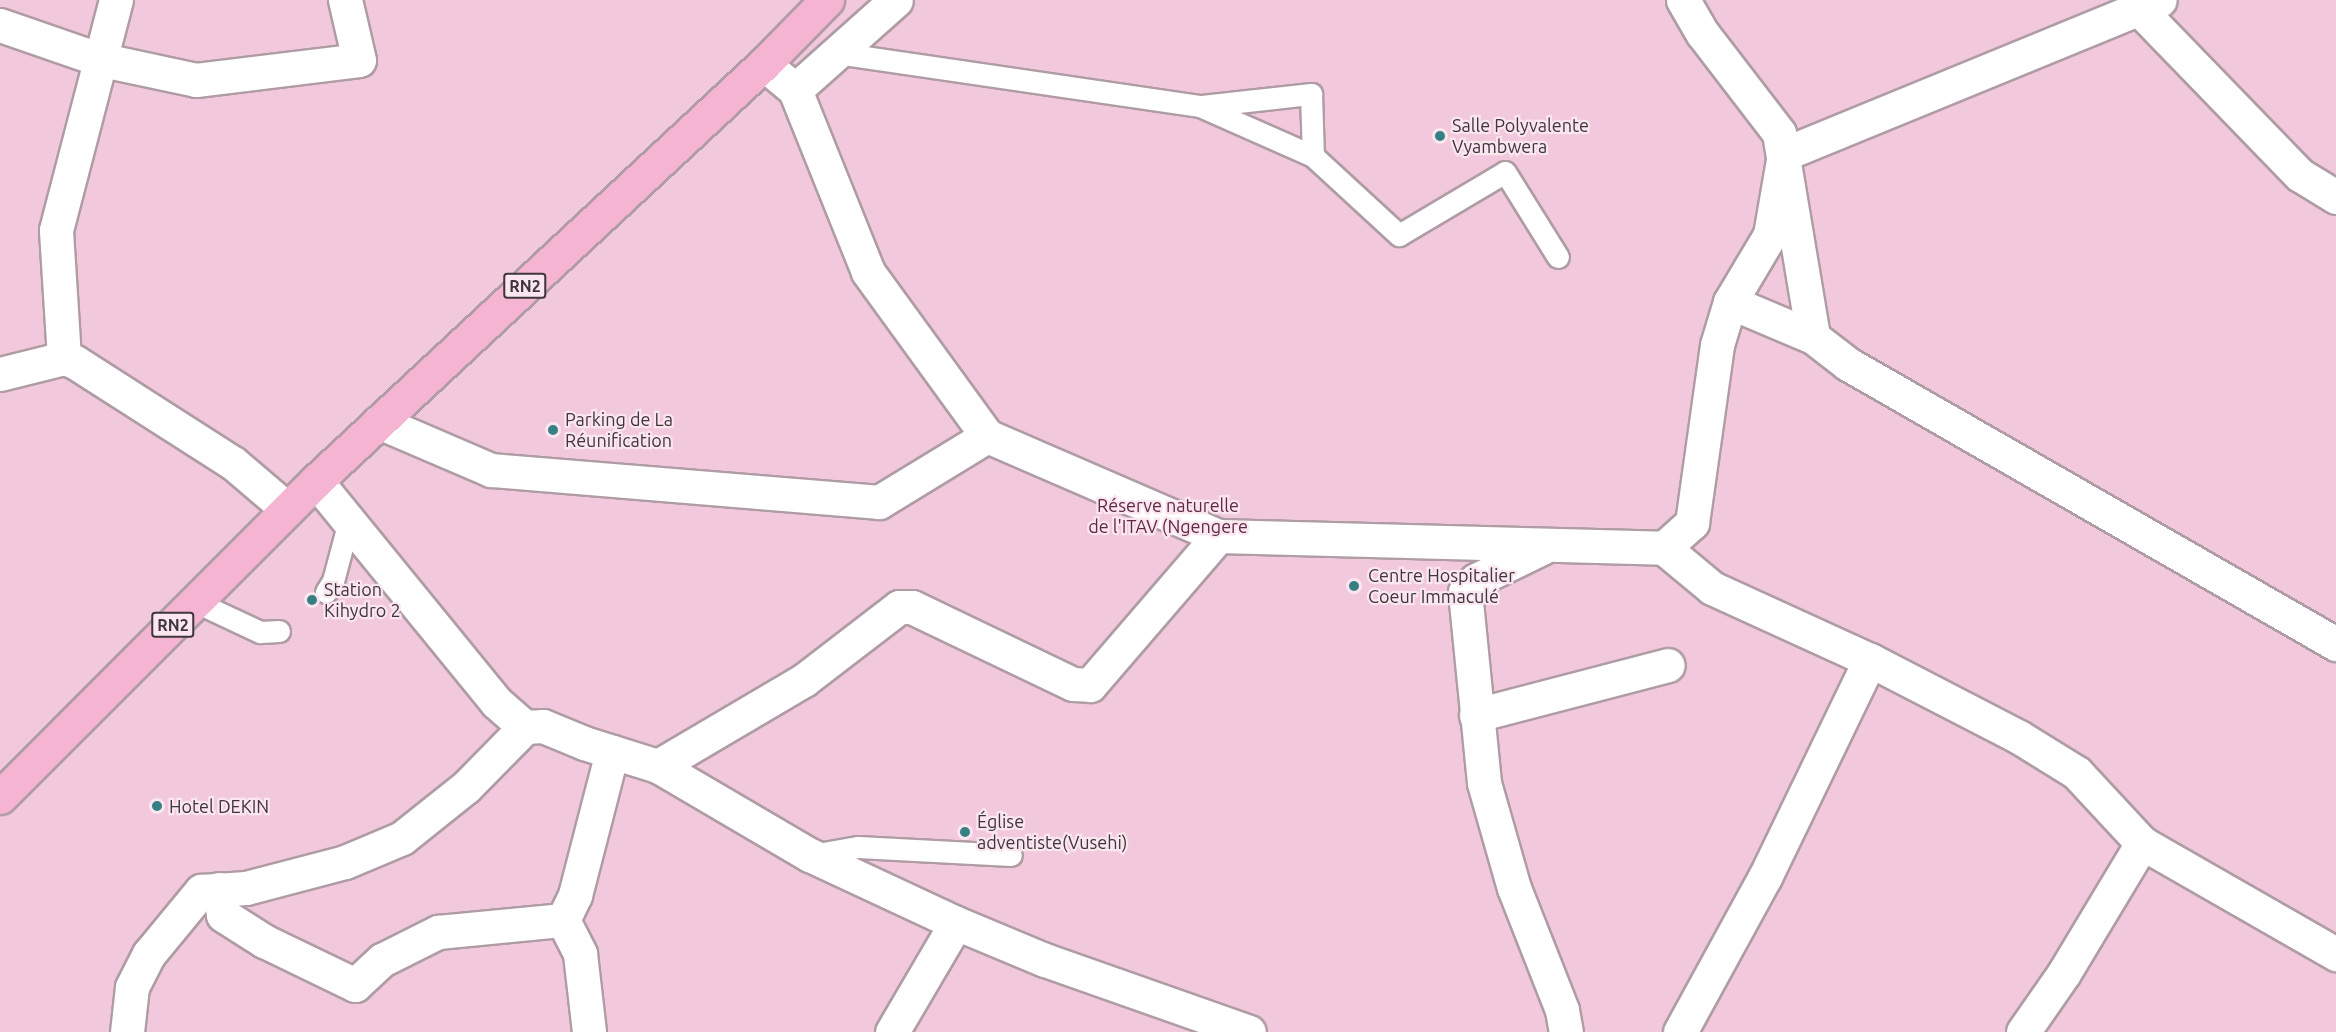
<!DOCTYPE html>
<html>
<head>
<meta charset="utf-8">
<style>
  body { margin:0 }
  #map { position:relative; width:2336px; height:1032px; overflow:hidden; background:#fbe6ef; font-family:Ubuntu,sans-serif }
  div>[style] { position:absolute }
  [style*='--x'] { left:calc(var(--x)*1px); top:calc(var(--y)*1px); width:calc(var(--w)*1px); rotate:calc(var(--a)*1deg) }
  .green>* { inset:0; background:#f2c9dc }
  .roads { filter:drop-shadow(2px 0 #af9ca4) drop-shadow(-2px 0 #af9ca4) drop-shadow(0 2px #af9ca4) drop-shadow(0 -2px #af9ca4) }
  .lane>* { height:21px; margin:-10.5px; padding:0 10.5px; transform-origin:10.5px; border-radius:10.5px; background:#fff }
  .street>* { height:33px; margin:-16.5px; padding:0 16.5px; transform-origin:16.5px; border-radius:16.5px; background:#fff }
  .highway>* { height:33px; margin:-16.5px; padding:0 16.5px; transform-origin:16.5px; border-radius:16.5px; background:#f5b4d2 }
  .dots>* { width:16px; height:16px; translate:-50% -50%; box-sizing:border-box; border:3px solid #fbe6ef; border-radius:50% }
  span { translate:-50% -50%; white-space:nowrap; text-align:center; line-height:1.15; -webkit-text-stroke:4.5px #fbe6ef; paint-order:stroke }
  .shield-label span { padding:2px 4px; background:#fbe6ef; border:2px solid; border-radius:4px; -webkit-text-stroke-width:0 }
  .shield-label { font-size:16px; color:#3e363a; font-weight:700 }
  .poi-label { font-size:18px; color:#3e363a }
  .left { translate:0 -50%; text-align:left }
  .park-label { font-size:18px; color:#612846 }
</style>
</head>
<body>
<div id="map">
  <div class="green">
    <div style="clip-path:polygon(0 0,2336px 0,2336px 1032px,0 1032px)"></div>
  </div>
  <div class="roads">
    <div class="lane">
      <div style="--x:837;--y:53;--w:369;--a:8.3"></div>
      <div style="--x:1202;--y:106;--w:110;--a:-6.3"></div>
      <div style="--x:1311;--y:94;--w:62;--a:88.2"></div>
      <div style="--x:1313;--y:156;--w:117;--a:42.6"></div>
      <div style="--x:1399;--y:235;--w:123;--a:-30.7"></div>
      <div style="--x:1505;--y:172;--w:100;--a:58.1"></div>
      <div style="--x:1202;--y:107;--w:121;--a:23.8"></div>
      <div style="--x:326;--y:592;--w:13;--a:-58"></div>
      <div style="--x:333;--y:581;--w:62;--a:-75.1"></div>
      <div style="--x:196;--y:602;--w:71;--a:25.1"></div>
      <div style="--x:260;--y:632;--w:19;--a:-3"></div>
      <div style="--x:812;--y:855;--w:47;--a:-9.9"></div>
      <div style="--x:858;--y:847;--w:153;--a:3"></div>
    </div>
    <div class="street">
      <div style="--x:1683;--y:0;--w:39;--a:60"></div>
      <div style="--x:1703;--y:34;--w:125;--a:52.5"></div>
      <div style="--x:1779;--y:133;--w:207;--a:80.5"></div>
      <div style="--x:1813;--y:337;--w:44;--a:37.6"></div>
      <div style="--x:1848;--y:364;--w:563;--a:29.85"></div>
      <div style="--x:2140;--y:10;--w:230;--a:45.9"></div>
      <div style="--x:2300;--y:175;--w:42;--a:31.4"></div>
      <div style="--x:0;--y:25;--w:104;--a:19.1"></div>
      <div style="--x:98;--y:59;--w:100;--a:12.1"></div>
      <div style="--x:196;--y:80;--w:164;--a:-7"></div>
      <div style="--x:359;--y:60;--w:62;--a:-103.1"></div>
      <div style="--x:764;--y:64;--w:40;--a:40"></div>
      <div style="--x:795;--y:90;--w:196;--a:68.1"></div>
      <div style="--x:868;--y:272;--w:203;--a:54"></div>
      <div style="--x:987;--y:436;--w:252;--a:23.4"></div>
      <div style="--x:1218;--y:536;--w:446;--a:1.5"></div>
      <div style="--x:1664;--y:548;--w:38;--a:-42"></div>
      <div style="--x:1692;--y:523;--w:180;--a:-82"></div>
      <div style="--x:1717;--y:345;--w:45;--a:-73.2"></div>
      <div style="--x:1730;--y:302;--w:78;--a:-59.2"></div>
      <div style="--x:1770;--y:235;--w:82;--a:-80.2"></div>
      <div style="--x:1784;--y:154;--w:406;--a:-22.3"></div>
      <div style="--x:795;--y:90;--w:135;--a:-41.7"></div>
      <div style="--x:1730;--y:302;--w:90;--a:22.9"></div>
      <div style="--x:64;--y:358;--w:128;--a:-93.6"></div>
      <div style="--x:56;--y:230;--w:238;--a:-75.4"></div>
      <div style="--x:0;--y:374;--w:66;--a:-14"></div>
      <div style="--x:64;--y:358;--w:12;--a:20"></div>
      <div style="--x:75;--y:362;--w:188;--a:32.6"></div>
      <div style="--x:233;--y:463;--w:71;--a:40.4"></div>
      <div style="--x:379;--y:422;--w:122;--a:23.2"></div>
      <div style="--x:491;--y:470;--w:389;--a:4.7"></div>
      <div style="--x:879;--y:502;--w:127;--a:-31.4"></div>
      <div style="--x:316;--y:481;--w:285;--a:50.8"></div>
      <div style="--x:496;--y:702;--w:38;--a:41"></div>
      <div style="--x:1542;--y:548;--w:73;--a:154.1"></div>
      <div style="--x:1476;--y:580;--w:16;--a:133"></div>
      <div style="--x:1465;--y:592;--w:192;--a:84.3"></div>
      <div style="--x:1484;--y:783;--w:109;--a:74.1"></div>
      <div style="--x:1514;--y:888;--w:131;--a:68.5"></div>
      <div style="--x:1562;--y:1010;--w:22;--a:80"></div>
      <div style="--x:1664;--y:548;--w:62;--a:39.8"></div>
      <div style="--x:1712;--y:588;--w:174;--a:24.5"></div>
      <div style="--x:1870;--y:660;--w:168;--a:27.3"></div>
      <div style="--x:2019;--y:737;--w:68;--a:31.8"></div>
      <div style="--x:2077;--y:773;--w:96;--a:47.1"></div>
      <div style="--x:2142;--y:843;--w:224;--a:29.8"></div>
      <div style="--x:1476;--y:715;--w:198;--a:-14.6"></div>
      <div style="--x:658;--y:766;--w:169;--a:-30.5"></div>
      <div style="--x:804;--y:680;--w:120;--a:-37.5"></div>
      <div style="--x:899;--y:607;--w:13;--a:0"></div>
      <div style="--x:912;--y:607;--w:178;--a:25.6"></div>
      <div style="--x:1073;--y:684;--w:17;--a:3"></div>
      <div style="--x:1090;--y:685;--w:196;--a:-49.3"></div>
      <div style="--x:219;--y:889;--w:26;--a:81"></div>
      <div style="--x:223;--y:915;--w:49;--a:32.4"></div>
      <div style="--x:264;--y:941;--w:101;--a:25.8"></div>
      <div style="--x:355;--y:985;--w:37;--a:-43"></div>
      <div style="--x:382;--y:960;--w:63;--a:-26.6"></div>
      <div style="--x:438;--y:932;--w:126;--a:-5.5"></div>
      <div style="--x:563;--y:920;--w:28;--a:-64"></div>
      <div style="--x:575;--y:895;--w:148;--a:-75.5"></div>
      <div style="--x:563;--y:920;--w:38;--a:63"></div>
      <div style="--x:580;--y:954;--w:79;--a:83.4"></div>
      <div style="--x:127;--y:1032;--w:45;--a:-83.7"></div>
      <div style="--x:132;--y:987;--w:37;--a:-63"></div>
      <div style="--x:149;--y:954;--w:82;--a:-50.5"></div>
      <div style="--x:201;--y:891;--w:45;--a:-3.8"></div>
      <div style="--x:246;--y:888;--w:102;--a:-14.7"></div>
      <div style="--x:345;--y:862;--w:62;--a:-22.8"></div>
      <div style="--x:402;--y:838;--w:82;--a:-38.6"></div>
      <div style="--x:466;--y:787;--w:84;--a:-45.5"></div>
      <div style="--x:525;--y:727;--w:18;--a:-3"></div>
      <div style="--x:543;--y:726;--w:44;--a:22.5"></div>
      <div style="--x:584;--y:743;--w:77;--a:17.3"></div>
      <div style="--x:658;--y:766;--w:176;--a:30.4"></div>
      <div style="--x:810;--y:855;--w:161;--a:25"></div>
      <div style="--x:956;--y:923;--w:96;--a:22.6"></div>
      <div style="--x:1045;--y:960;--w:216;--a:19.4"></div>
      <div style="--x:892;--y:1032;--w:126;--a:-59.6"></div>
      <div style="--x:1680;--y:1032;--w:177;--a:-61.3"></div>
      <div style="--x:1765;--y:877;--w:241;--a:-64.2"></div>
      <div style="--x:2023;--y:1032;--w:72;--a:-55.2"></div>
      <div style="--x:2064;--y:973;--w:152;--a:-59"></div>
    </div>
    <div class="highway">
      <div style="--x:0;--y:797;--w:447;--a:-45"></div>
      <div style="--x:316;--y:481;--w:612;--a:-42.95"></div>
      <div style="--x:764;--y:64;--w:90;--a:-45.5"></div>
    </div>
  </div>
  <div class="dots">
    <div style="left:1440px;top:136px;background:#367f83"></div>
    <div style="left:553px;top:430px;background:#367f83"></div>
    <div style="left:1354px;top:586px;background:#367f83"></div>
    <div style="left:312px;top:600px;background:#367f83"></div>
    <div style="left:157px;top:806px;background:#367f83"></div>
    <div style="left:965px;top:832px;background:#367f83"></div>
  </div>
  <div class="shield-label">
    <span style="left:525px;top:286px">RN2</span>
    <span style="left:173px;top:625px">RN2</span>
  </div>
  <div class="poi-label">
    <span class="left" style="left:1452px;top:136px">Salle Polyvalente<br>Vyambwera</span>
    <span class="left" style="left:565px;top:430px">Parking de La<br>Réunification</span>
    <span class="left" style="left:1368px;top:586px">Centre Hospitalier<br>Coeur Immaculé</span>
    <span class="left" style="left:324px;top:600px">Station<br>Kihydro 2</span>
    <span class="left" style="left:169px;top:806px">Hotel DEKIN</span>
    <span class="left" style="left:977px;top:832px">Église<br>adventiste(Vusehi)</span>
  </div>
  <div class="park-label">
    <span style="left:1168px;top:516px">Réserve naturelle<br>de l'ITAV (Ngengere</span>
  </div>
</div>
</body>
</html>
